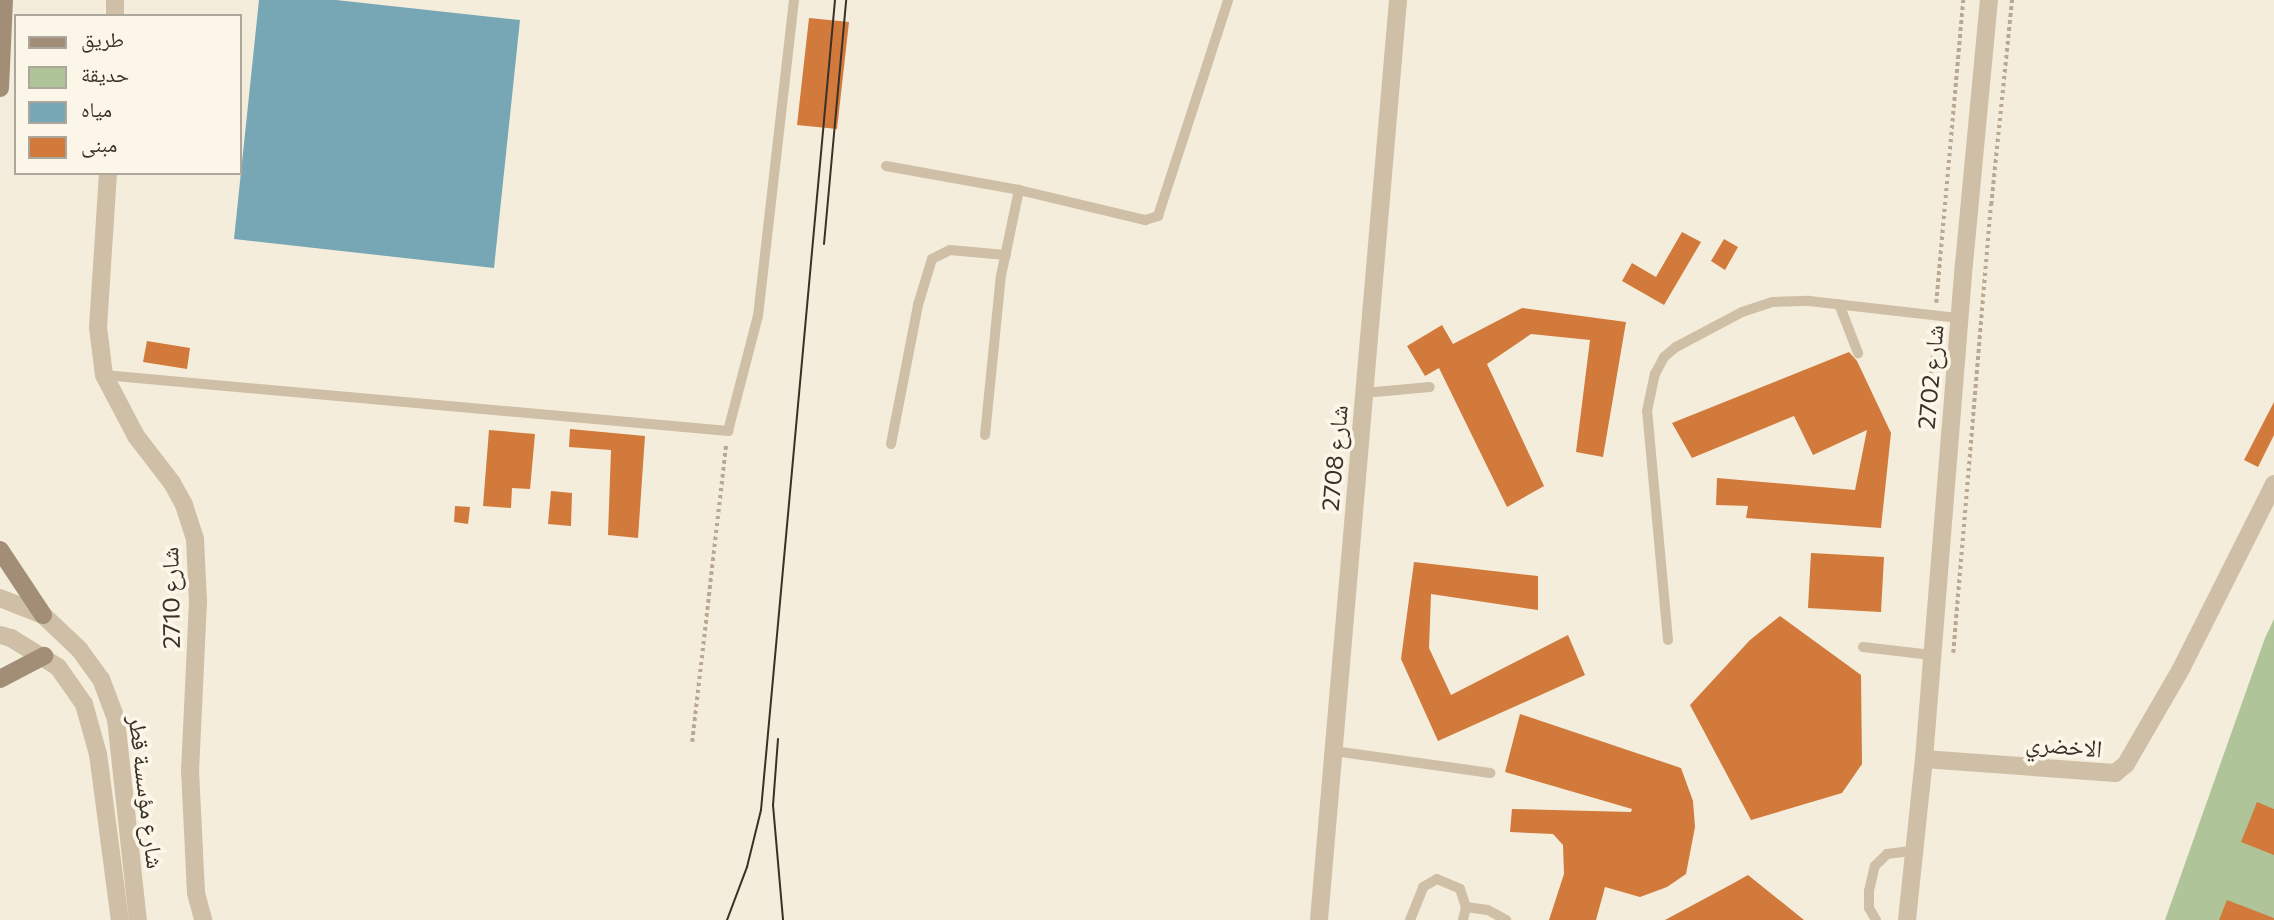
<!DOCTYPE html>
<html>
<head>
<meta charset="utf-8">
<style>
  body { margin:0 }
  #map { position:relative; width:2274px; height:920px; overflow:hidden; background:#f4eddb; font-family:Commissioner,"Noto Naskh Arabic",sans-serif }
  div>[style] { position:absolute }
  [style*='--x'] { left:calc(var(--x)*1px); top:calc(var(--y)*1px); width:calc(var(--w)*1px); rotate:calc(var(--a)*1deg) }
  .green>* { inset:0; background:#afc599 }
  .water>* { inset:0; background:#77a7b4 }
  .building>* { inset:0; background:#d17a3c }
  .path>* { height:3.5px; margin-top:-1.75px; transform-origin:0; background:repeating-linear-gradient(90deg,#baa990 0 3.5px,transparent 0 7px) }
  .service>* { height:10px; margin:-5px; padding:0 5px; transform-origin:5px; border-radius:5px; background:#cebfa6 }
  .minor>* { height:18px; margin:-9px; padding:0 9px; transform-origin:9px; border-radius:9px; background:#cebfa6 }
  .secondary>* { height:18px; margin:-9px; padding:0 9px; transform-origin:9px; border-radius:9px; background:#a28e77 }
  .tram>* { height:2px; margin:-1px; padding:0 1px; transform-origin:1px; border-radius:1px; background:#393027 }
  span { translate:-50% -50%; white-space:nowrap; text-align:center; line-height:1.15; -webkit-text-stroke:7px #fbf6e8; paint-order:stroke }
  .street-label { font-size:24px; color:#393027 }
  .legend { position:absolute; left:14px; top:14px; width:228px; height:161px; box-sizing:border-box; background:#fbf6e8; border:2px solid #ada79b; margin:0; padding:9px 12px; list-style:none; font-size:21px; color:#393027 }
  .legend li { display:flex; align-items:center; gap:14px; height:35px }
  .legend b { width:35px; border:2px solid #ada79b }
</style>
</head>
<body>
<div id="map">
  <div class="green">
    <div style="clip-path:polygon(2274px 619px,2274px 920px,2165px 920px,2265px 638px)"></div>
  </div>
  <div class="water">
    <div style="clip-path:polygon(259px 0,336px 0,520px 20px,494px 268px,234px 239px)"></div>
  </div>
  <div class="building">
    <div style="clip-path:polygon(809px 18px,849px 22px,837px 129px,797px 125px)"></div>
    <div style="clip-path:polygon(1682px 232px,1701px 242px,1664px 305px,1622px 281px,1632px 263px,1656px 277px)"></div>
    <div style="clip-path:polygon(1724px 239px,1738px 247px,1725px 270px,1711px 261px)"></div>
    <div style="clip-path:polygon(1522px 308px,1626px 322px,1603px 457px,1576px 452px,1590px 340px,1531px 334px,1487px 364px,1544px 486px,1507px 507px,1439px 368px,1425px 376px,1407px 346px,1442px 325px,1453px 344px)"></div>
    <div style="clip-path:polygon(147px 341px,190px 348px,187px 369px,143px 362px)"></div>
    <div style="clip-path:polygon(1849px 352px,1857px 361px,1891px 433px,1881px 528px,1746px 518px,1748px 506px,1716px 505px,1717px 478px,1855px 490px,1867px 430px,1813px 455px,1794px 416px,1692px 458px,1672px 423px)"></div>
    <div style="clip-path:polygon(2274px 402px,2274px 435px,2258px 467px,2244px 460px)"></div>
    <div style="clip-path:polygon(570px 429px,645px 436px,638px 538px,608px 535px,611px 450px,569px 447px)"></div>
    <div style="clip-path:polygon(489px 430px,535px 434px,530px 489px,512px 488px,511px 508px,483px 506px)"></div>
    <div style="clip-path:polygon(551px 491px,572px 493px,571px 526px,548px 524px)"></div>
    <div style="clip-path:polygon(455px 506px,470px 507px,468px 524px,454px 522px)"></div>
    <div style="clip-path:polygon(1811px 553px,1884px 557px,1881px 612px,1808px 608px)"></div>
    <div style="clip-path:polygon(1414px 562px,1538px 576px,1538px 610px,1431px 594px,1429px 648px,1451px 695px,1568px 635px,1585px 675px,1438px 741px,1401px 659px)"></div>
    <div style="clip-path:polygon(1780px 616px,1861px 675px,1862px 764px,1842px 793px,1751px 820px,1690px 705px,1750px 640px)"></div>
    <div style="clip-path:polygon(1520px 714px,1681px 768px,1693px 801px,1695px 827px,1686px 874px,1667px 887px,1640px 897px,1605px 887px,1596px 920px,1549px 920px,1564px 874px,1563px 845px,1553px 834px,1510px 832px,1512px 809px,1631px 812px,1632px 809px,1505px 772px)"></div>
    <div style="clip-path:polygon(2257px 802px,2274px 809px,2274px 855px,2241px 842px)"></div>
    <div style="clip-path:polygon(1748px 875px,1804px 920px,1665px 920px,1732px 884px)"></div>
    <div style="clip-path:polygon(2227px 900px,2274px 918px,2274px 920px,2219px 920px)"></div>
  </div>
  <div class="path">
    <div style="--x:1936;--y:303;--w:304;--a:-84.9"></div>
    <div style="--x:1935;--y:328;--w:54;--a:94.2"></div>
    <div style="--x:1931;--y:382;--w:5;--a:11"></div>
    <div style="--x:1953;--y:653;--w:450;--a:-85.2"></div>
    <div style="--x:1991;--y:205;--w:206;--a:-84.2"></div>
    <div style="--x:692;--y:742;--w:300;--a:-83.5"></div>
  </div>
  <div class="service">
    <div style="--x:886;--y:166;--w:135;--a:10.2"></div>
    <div style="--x:1019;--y:190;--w:130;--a:13.4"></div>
    <div style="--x:1145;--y:220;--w:14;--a:-17"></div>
    <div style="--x:1158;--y:216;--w:227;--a:-72"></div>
    <div style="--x:1839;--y:304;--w:53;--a:68.8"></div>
    <div style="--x:104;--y:375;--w:627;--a:5.13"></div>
    <div style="--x:728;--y:431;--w:119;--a:-75.4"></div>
    <div style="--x:758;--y:316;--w:318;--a:-83.5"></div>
    <div style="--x:1364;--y:393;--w:66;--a:-5.2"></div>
    <div style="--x:985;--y:435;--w:160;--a:-84.3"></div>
    <div style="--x:1001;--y:276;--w:88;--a:-78.2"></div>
    <div style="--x:891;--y:444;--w:142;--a:-79"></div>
    <div style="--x:918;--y:305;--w:48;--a:-73.1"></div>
    <div style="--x:932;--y:259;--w:20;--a:-27"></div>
    <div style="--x:950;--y:250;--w:56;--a:5.1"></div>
    <div style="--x:1668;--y:640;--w:230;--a:-95.2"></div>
    <div style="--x:1647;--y:411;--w:38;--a:-78"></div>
    <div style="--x:1655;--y:374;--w:19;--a:-62"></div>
    <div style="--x:1664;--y:357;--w:16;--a:-40"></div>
    <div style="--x:1676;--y:347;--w:75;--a:-27.9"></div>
    <div style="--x:1742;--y:312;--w:32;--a:-18"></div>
    <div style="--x:1772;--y:302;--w:37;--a:-2"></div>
    <div style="--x:1809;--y:301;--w:151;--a:6.5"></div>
    <div style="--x:1863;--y:647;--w:69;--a:6.6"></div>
    <div style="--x:1334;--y:751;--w:158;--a:8"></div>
    <div style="--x:1466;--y:907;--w:22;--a:8"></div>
    <div style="--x:1488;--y:910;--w:21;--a:29"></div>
    <div style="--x:1410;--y:920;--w:35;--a:-68"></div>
    <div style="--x:1423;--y:887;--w:16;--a:-30"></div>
    <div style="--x:1437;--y:879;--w:25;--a:23"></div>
    <div style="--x:1460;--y:889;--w:19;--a:72"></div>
    <div style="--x:1466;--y:907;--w:13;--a:103"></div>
    <div style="--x:1876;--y:920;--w:14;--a:-120"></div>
    <div style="--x:1869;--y:908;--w:17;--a:-90"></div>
    <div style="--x:1869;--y:891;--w:26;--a:-77"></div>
    <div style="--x:1875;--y:866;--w:17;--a:-45"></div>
    <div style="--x:1887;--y:854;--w:26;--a:-7"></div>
  </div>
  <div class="minor">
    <div style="--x:115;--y:16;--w:16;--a:-90"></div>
    <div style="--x:108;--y:173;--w:154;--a:93.7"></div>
    <div style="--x:98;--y:327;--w:48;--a:82.9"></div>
    <div style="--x:104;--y:375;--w:69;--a:62.3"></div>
    <div style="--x:136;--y:436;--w:59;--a:52.5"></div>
    <div style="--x:172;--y:483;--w:25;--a:61"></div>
    <div style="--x:184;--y:505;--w:36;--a:72"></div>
    <div style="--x:195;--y:539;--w:63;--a:87.3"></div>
    <div style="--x:198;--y:602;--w:168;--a:92.7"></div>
    <div style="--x:190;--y:770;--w:123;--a:87.2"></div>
    <div style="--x:196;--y:893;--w:28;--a:75"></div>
    <div style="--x:0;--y:598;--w:46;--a:21.6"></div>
    <div style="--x:43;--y:615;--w:50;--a:43.4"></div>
    <div style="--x:79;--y:649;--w:37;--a:54"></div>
    <div style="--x:101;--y:679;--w:43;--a:69.4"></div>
    <div style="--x:116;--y:719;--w:202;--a:83.8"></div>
    <div style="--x:0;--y:635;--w:11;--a:15"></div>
    <div style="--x:11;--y:638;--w:55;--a:31.7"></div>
    <div style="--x:58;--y:667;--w:45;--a:54.9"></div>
    <div style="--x:84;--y:704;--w:52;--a:74.4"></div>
    <div style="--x:98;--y:754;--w:167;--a:82.5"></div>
    <div style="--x:1924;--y:759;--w:192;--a:4.2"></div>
    <div style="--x:2115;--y:773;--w:14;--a:-39"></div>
    <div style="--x:2126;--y:764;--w:110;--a:-59.9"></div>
    <div style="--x:2181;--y:669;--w:207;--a:-63.3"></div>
    <div style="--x:1319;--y:920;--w:923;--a:-85.09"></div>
    <div style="--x:1907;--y:920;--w:162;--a:-84"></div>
    <div style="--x:1924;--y:759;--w:497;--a:-85.4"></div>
    <div style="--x:1964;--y:264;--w:265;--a:-84.6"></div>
  </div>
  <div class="secondary">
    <div style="--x:0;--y:88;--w:88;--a:-87.4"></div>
    <div style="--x:0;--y:550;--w:78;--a:56.5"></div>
    <div style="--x:0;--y:679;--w:50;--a:-27.6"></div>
  </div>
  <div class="tram">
    <div style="--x:824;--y:244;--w:245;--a:-84.8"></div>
    <div style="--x:778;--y:739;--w:66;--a:94.3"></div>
    <div style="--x:773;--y:805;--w:115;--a:85"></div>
    <div style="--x:727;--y:920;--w:57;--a:-69.3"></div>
    <div style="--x:747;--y:867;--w:59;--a:-76.2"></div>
    <div style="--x:761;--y:810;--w:813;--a:-84.78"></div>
  </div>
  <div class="street-label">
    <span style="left:1930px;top:377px;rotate:-85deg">شارع 2702</span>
    <span style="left:1334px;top:458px;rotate:-85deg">شارع 2708</span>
    <span style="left:170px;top:598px;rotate:-91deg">شارع 2710</span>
    <span style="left:2064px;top:745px;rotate:5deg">الاخضري</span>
    <span style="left:147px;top:792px;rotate:83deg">شارع مؤسسة قطر</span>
  </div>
  <ul class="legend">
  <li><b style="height:9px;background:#a28e77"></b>طريق</li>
  <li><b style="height:19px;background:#afc599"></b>حديقة</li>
  <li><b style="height:19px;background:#77a7b4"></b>مياه</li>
  <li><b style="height:19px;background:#d17a3c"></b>مبنى</li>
  </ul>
</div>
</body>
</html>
